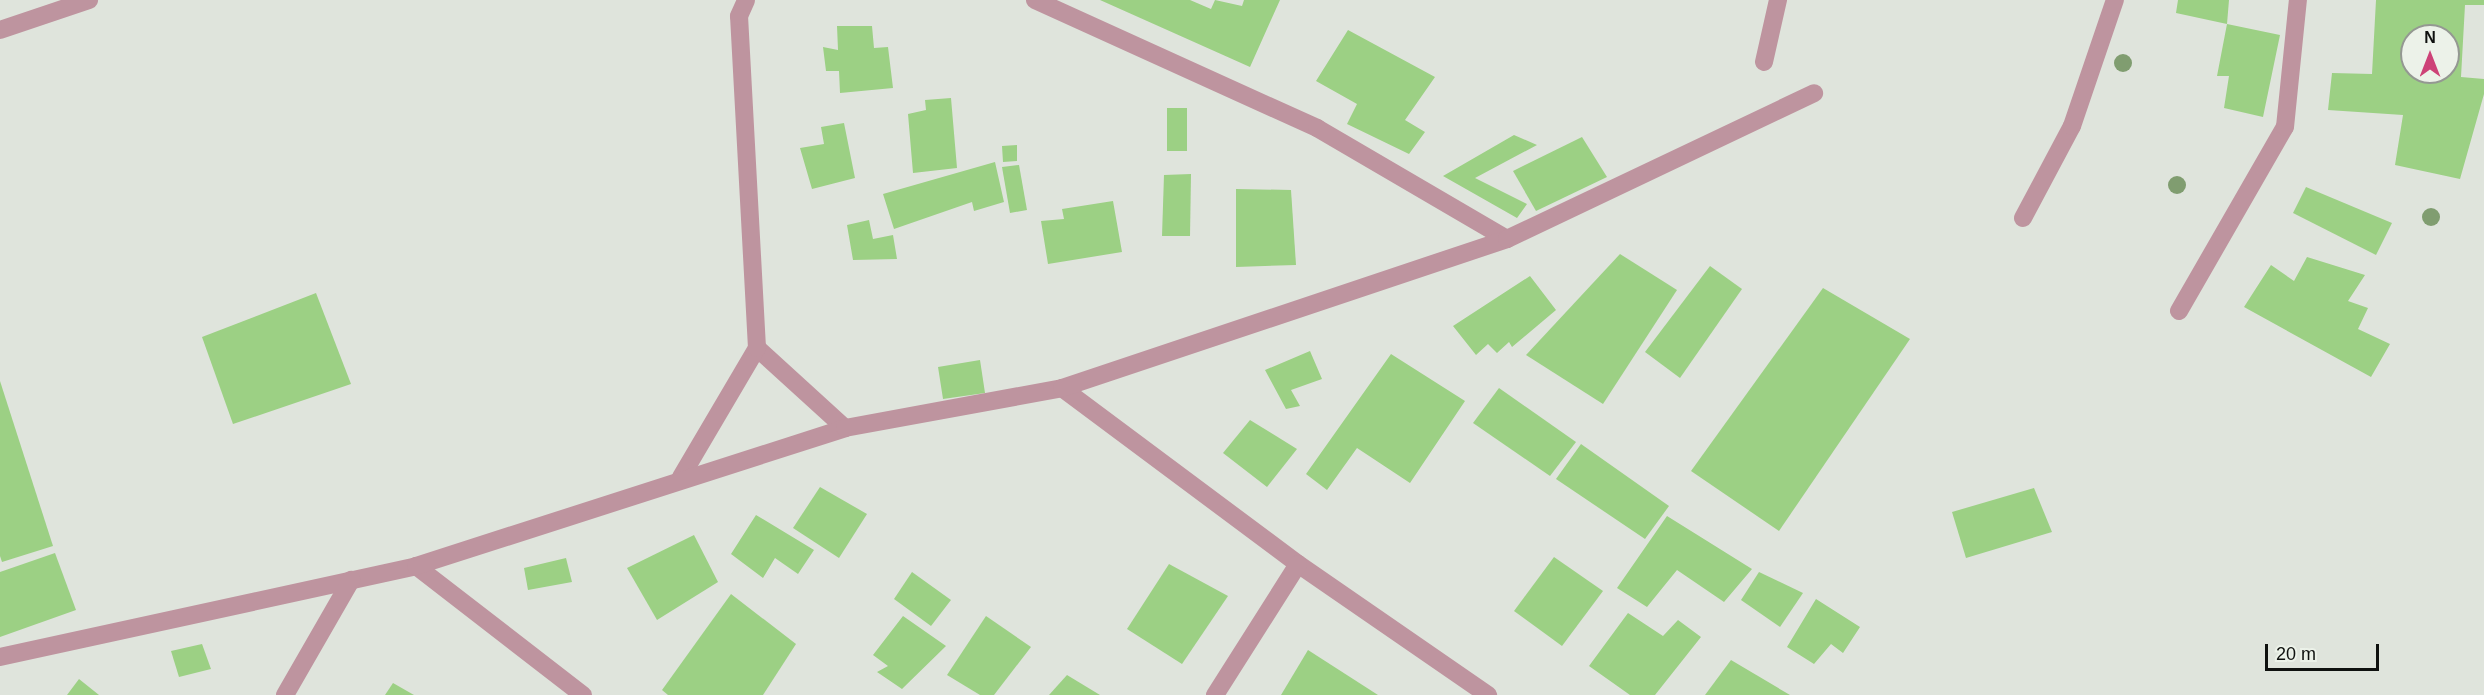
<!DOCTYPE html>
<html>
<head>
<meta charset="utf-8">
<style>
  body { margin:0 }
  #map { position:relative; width:2484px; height:695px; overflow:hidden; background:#dfe4dc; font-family:Helvetica,sans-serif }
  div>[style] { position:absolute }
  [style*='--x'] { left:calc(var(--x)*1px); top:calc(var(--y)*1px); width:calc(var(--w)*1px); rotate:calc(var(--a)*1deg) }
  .building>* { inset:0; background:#9cd084 }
  .minor>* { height:18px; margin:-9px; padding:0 9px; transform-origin:9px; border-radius:9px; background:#be949f }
  .trees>* { width:18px; height:18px; margin:-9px; border-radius:50%; background:#809d70 }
  span { translate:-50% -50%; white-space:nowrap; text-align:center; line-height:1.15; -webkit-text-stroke:4.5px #ecf2e9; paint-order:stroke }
  .north { position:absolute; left:2400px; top:24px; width:60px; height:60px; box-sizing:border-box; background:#ecf2e9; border:2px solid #949892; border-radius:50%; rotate:0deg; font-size:16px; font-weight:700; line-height:24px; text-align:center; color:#0f110f }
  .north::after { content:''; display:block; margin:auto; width:21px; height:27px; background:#cd4277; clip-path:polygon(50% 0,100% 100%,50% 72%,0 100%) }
  .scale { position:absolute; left:2265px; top:644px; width:114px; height:27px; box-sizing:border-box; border:3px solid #0f110f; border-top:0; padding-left:8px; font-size:18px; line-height:21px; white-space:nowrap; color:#0f110f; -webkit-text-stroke:4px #ecf2e9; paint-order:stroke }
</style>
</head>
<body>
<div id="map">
  <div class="building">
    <div style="clip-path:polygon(1100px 0,1190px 0,1211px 9px,1215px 0,1242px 6px,1244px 0,1280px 0,1250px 67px)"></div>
    <div style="clip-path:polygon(2178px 0,2229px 0,2227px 24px,2176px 13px)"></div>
    <div style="clip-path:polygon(evenodd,2376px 0,2484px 0,2484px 5px,2465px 5px,2461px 77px,2484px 79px,2484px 94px,2460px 179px,2395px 165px,2403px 115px,2328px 110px,2332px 73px,2372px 74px,2376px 0,2412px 36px,2448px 36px,2448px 72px,2412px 72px,2412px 36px)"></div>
    <div style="clip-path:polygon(2227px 24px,2280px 35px,2263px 117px,2224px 108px,2229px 76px,2217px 76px)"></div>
    <div style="clip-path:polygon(837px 26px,872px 26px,874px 48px,888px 47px,893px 88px,840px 93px,839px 71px,826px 71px,823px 47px,838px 50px)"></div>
    <div style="clip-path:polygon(1348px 30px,1435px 77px,1405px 120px,1425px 132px,1409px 154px,1347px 124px,1357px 104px,1316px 81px)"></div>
    <div style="clip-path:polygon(951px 98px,957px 168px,913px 173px,908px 114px,926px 110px,925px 100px)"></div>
    <div style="clip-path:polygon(1167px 108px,1187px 108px,1187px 151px,1167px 151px)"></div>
    <div style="clip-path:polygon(844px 123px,855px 178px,812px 189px,800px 148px,824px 144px,821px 127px)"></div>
    <div style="clip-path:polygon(1514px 135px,1537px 145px,1475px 178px,1527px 204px,1517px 218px,1443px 176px)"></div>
    <div style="clip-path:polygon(1582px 137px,1607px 177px,1536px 211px,1513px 171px)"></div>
    <div style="clip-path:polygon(1017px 145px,1017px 161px,1003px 162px,1002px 146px)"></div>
    <div style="clip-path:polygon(995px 162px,1004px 202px,974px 211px,972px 202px,894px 229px,883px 194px)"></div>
    <div style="clip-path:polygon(1019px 165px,1027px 210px,1010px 213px,1002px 167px)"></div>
    <div style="clip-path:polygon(1191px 174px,1190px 236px,1162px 236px,1164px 175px)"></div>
    <div style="clip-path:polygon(2306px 187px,2392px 223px,2376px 255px,2293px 213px)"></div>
    <div style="clip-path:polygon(1236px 189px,1291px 190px,1296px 265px,1236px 267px)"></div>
    <div style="clip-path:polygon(1113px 201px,1122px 252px,1048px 264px,1041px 221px,1064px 219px,1062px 209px)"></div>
    <div style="clip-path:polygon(869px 220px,873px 239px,893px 235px,897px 259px,853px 260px,847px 225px)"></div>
    <div style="clip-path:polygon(1620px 254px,1677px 290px,1603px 404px,1526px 355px)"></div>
    <div style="clip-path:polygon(2307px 257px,2365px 275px,2348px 301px,2368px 308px,2358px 329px,2390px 344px,2371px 377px,2244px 307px,2271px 265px,2294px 281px)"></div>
    <div style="clip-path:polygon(1710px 266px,1742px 289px,1680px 378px,1645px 352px)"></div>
    <div style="clip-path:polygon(1530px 276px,1556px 310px,1512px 347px,1509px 342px,1497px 353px,1488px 344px,1476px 355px,1453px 326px)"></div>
    <div style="clip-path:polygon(1823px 288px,1910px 339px,1779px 531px,1691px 471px)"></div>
    <div style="clip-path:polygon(316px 293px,351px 384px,233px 424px,202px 337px)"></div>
    <div style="clip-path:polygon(1310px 351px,1322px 379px,1291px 390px,1300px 406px,1286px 409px,1265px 370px)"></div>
    <div style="clip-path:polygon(1391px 354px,1465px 401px,1410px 483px,1357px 448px,1327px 490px,1306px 474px)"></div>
    <div style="clip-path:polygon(980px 360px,985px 393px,943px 399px,938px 367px)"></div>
    <div style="clip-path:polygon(0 381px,53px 546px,2px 562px,0 556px)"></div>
    <div style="clip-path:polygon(1499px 388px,1576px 442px,1550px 476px,1473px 423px)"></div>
    <div style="clip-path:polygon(1250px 420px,1297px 449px,1267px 487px,1223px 453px)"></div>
    <div style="clip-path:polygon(1581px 444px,1669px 506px,1645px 539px,1556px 479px)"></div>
    <div style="clip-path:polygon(820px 487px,867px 514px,839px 558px,793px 528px)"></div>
    <div style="clip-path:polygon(2034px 488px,2052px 532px,1966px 558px,1952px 512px)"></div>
    <div style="clip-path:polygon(756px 515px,814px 550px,798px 574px,775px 558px,763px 578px,731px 554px)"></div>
    <div style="clip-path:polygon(1667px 516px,1752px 569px,1724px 602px,1677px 570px,1647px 607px,1617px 588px)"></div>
    <div style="clip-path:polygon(694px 535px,718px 582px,657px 620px,627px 568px)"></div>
    <div style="clip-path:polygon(55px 553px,76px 610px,0 637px,0 572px)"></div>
    <div style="clip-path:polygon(1554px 557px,1603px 591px,1562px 646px,1514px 611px)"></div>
    <div style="clip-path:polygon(566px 558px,572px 582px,528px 590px,524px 568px)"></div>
    <div style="clip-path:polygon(1169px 564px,1228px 596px,1182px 664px,1127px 629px)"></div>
    <div style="clip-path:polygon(912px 572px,951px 600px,931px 626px,894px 599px)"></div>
    <div style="clip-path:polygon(1759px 572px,1803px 593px,1780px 627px,1741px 600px)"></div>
    <div style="clip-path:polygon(731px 594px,796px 644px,763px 695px,668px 695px,662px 690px)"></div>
    <div style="clip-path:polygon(1816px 599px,1860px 627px,1843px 653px,1831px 644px,1814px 664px,1787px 647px)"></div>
    <div style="clip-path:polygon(1628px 613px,1663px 636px,1678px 620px,1701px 637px,1655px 695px,1630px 695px,1589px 666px)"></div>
    <div style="clip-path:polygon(903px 616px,946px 646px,902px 689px,877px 672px,888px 666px,873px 655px)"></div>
    <div style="clip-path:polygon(986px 616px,1031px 647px,994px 695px,980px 695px,947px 675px)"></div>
    <div style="clip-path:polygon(202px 644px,211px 669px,179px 677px,171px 651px)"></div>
    <div style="clip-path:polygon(1308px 650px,1378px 695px,1281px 695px)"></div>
    <div style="clip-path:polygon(1731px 660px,1790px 695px,1705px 695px)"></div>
    <div style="clip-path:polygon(1067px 675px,1100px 695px,1049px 695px)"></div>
    <div style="clip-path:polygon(79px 679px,99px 695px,67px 695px)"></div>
    <div style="clip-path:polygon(393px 683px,414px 695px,385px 695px)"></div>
  </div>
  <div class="minor">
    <div style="--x:1035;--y:0;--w:310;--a:24.4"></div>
    <div style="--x:1317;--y:128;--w:220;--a:30.3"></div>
    <div style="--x:0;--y:30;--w:94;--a:-18.6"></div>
    <div style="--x:1764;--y:62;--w:64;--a:-77.3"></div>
    <div style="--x:2023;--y:218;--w:104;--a:-62"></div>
    <div style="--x:2072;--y:126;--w:133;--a:-71.2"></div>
    <div style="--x:2179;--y:311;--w:212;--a:-60.1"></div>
    <div style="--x:2285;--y:127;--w:128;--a:-84.2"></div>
    <div style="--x:757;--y:348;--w:119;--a:42.3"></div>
    <div style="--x:1062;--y:388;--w:294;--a:36.7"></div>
    <div style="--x:1298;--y:564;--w:231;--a:34.6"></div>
    <div style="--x:681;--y:477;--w:150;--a:-59.5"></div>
    <div style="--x:757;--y:348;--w:332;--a:-93.1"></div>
    <div style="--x:739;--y:16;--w:17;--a:-66"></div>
    <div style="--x:416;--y:566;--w:211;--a:37.7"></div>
    <div style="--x:0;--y:657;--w:426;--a:-12.3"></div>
    <div style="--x:416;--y:566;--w:451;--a:-17.8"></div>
    <div style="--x:845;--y:428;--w:221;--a:-10.4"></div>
    <div style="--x:1062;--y:388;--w:469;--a:-18.5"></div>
    <div style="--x:1507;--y:239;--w:340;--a:-25.4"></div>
    <div style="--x:285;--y:695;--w:133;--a:-60.1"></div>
    <div style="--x:1215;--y:695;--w:155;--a:-57.6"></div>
  </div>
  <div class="trees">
    <div style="left:2123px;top:63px"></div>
    <div style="left:2177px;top:185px"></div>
    <div style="left:2431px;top:217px"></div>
  </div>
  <div class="north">N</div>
  <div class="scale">20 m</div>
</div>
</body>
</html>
